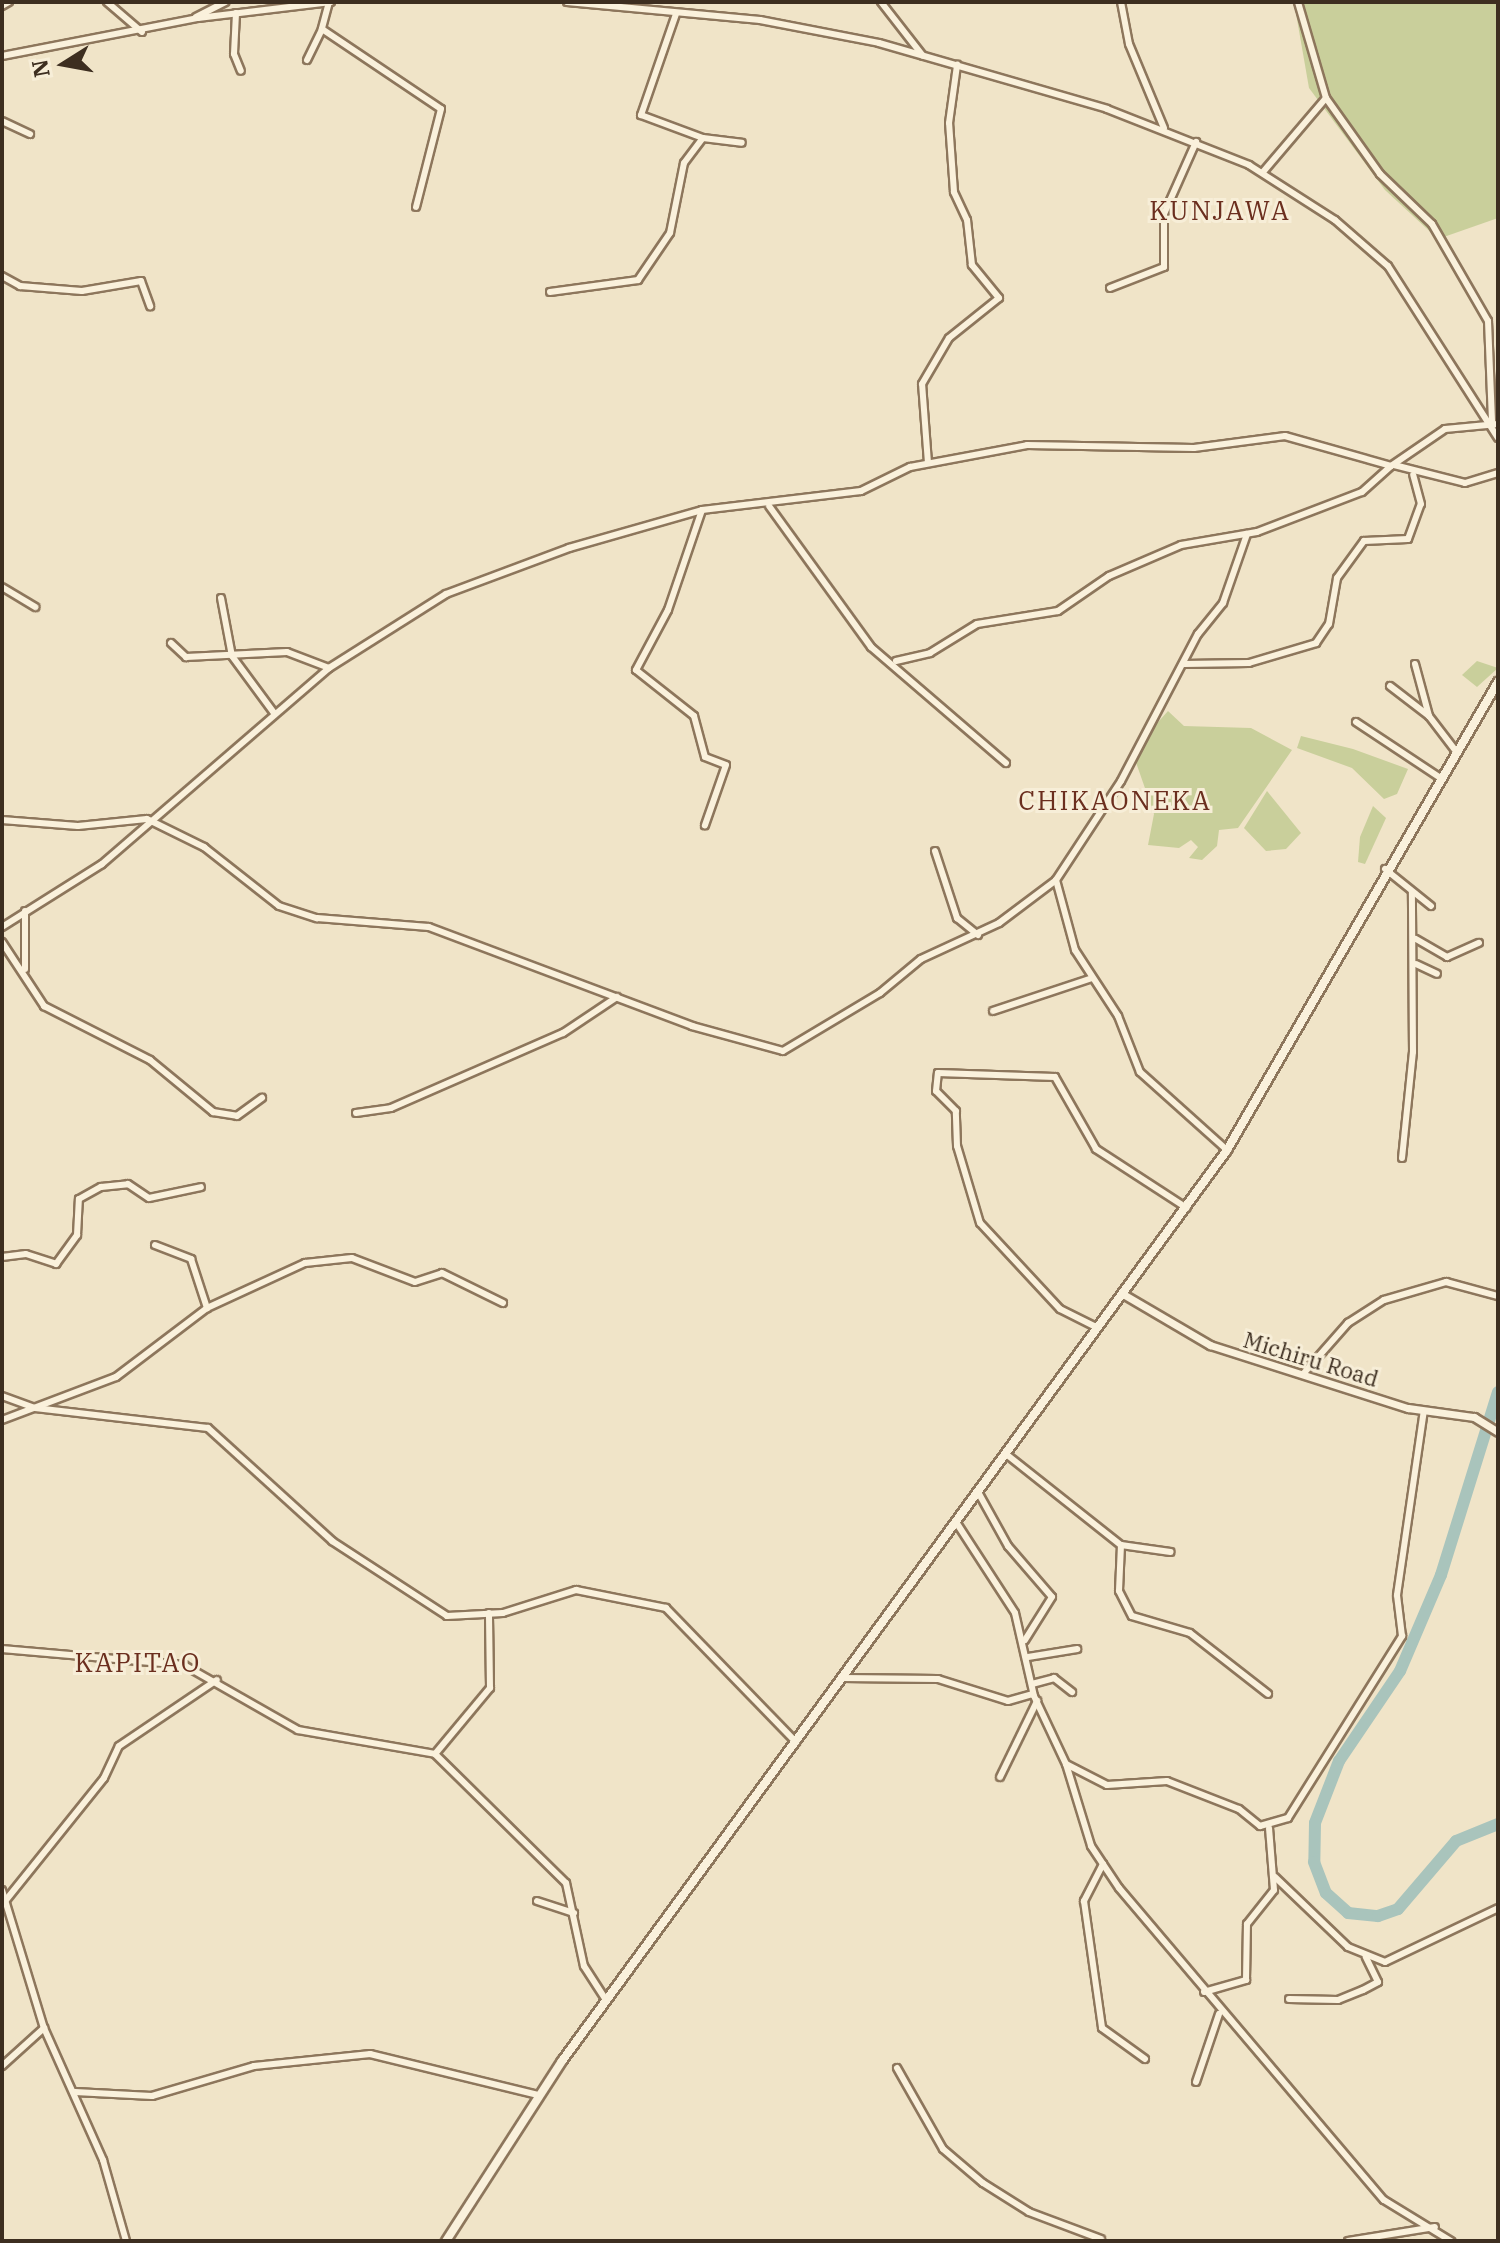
<!DOCTYPE html>
<html>
<head>
<meta charset="utf-8">
<style>
  body { margin:0 }
  #map { position:relative; width:1500px; height:2243px; overflow:hidden; background:#f0e4c8; font-family:"IBM Plex Serif",serif }
  div>[style] { position:absolute }
  [style*='--x'] { left:calc(var(--x)*1px); top:calc(var(--y)*1px); width:calc(var(--w)*1px); rotate:calc(var(--a)*1deg) }
  .green>* { inset:0; background:#c9cf9b }
  .river>* { height:12px; margin:-6px; padding:0 6px; transform-origin:6px; border-radius:6px; background:#a9c4bc }
  .roads { filter:drop-shadow(2px 0 #8d765c) drop-shadow(-2px 0 #8d765c) drop-shadow(0 2px #8d765c) drop-shadow(0 -2px #8d765c) }
  .minor>* { height:6px; margin:-3px; padding:0 3px; transform-origin:3px; border-radius:3px; background:#faf1dc }
  .tertiary>* { height:7px; margin:-3.5px; padding:0 3.5px; transform-origin:3.5px; border-radius:3.5px; background:#faf1dc }
  .secondary>* { height:8px; margin:-4px; padding:0 4px; transform-origin:4px; border-radius:4px; background:#faf1dc }
  span { translate:-50% -50%; white-space:nowrap; text-align:center; line-height:1.15; -webkit-text-stroke:6px #f7eed8; paint-order:stroke }
  .street-label { font-size:22px; color:#3d2e20 }
  .quarter-label { font-size:26px; color:#6b2e1e; letter-spacing:2px }
  .frame { position:absolute; inset:0; border:4px solid #3d2e20; pointer-events:none }
  .north { position:absolute; left:24px; top:24px; width:80px; height:80px; -webkit-text-stroke:6px #f7eed8; paint-order:stroke; rotate:259deg; font-size:22px; font-weight:700; line-height:32px; text-align:center; color:#3d2e20 }
  .north::after { content:''; display:block; margin:auto; width:28px; height:36px; background:#3d2e20; clip-path:polygon(50% 0,100% 100%,50% 72%,0 100%) }
</style>
</head>
<body>
<div id="map">
  <div class="green">
    <div style="clip-path:polygon(1294px 2px,1498px 2px,1498px 218px,1438px 239px,1385px 190px,1309px 88px)"></div>
    <div style="clip-path:polygon(1477px 661px,1498px 668px,1477px 687px,1462px 675px)"></div>
    <div style="clip-path:polygon(1168px 711px,1184px 726px,1251px 728px,1292px 750px,1238px 828px,1219px 830px,1217px 846px,1202px 860px,1189px 858px,1198px 847px,1191px 840px,1179px 848px,1148px 845px,1154px 814px,1132px 751px)"></div>
    <div style="clip-path:polygon(1301px 736px,1353px 749px,1408px 769px,1397px 794px,1384px 799px,1352px 768px,1297px 748px)"></div>
    <div style="clip-path:polygon(1267px 791px,1301px 833px,1286px 849px,1266px 851px,1244px 828px)"></div>
    <div style="clip-path:polygon(1373px 806px,1386px 818px,1365px 864px,1358px 862px,1360px 837px)"></div>
  </div>
  <div class="river">
    <div style="--x:1498;--y:1392;--w:192;--a:107.3"></div>
    <div style="--x:1441;--y:1575;--w:104;--a:113.1"></div>
    <div style="--x:1400;--y:1671;--w:109;--a:124.1"></div>
    <div style="--x:1339;--y:1761;--w:66;--a:111.2"></div>
    <div style="--x:1315;--y:1823;--w:39;--a:91"></div>
    <div style="--x:1314;--y:1862;--w:33;--a:69"></div>
    <div style="--x:1326;--y:1893;--w:30;--a:42"></div>
    <div style="--x:1348;--y:1913;--w:30;--a:6"></div>
    <div style="--x:1378;--y:1916;--w:21;--a:-19"></div>
    <div style="--x:1398;--y:1909;--w:89;--a:-49.5"></div>
    <div style="--x:1456;--y:1841;--w:45;--a:-22"></div>
  </div>
  <div class="roads">
    <div class="minor">
      <div style="--x:107;--y:2;--w:46;--a:40.6"></div>
      <div style="--x:329;--y:2;--w:28;--a:105"></div>
      <div style="--x:322;--y:29;--w:143;--a:33.9"></div>
      <div style="--x:441;--y:109;--w:101;--a:104.3"></div>
      <div style="--x:567;--y:2;--w:194;--a:5.3"></div>
      <div style="--x:760;--y:20;--w:121;--a:10.9"></div>
      <div style="--x:879;--y:43;--w:237;--a:16.1"></div>
      <div style="--x:1107;--y:109;--w:153;--a:21.5"></div>
      <div style="--x:1249;--y:165;--w:102;--a:32.6"></div>
      <div style="--x:1335;--y:220;--w:70;--a:41"></div>
      <div style="--x:1388;--y:266;--w:204;--a:57.4"></div>
      <div style="--x:881;--y:2;--w:68;--a:52.1"></div>
      <div style="--x:1121;--y:2;--w:43;--a:79.2"></div>
      <div style="--x:1129;--y:44;--w:91;--a:67.4"></div>
      <div style="--x:2;--y:6;--w:8;--a:-30"></div>
      <div style="--x:236;--y:13;--w:41;--a:92.8"></div>
      <div style="--x:234;--y:54;--w:18;--a:68"></div>
      <div style="--x:676;--y:14;--w:107;--a:109.1"></div>
      <div style="--x:641;--y:115;--w:66;--a:20.4"></div>
      <div style="--x:703;--y:138;--w:39;--a:7"></div>
      <div style="--x:196;--y:17;--w:33;--a:-27"></div>
      <div style="--x:2;--y:56;--w:200;--a:-11"></div>
      <div style="--x:198;--y:18;--w:134;--a:-6.9"></div>
      <div style="--x:307;--y:60;--w:34;--a:-64"></div>
      <div style="--x:1326;--y:98;--w:93;--a:54.6"></div>
      <div style="--x:1380;--y:174;--w:72;--a:43.9"></div>
      <div style="--x:1432;--y:224;--w:112;--a:60"></div>
      <div style="--x:1488;--y:321;--w:100;--a:87.7"></div>
      <div style="--x:2;--y:121;--w:31;--a:25"></div>
      <div style="--x:1263;--y:172;--w:97;--a:-49.6"></div>
      <div style="--x:1326;--y:98;--w:100;--a:-106.3"></div>
      <div style="--x:2;--y:276;--w:21;--a:29"></div>
      <div style="--x:20;--y:286;--w:62;--a:4.6"></div>
      <div style="--x:82;--y:291;--w:60;--a:-9.6"></div>
      <div style="--x:141;--y:281;--w:27;--a:70"></div>
      <div style="--x:1110;--y:288;--w:58;--a:-21.3"></div>
      <div style="--x:1164;--y:267;--w:53;--a:-90"></div>
      <div style="--x:1164;--y:214;--w:79;--a:-66"></div>
      <div style="--x:550;--y:292;--w:89;--a:-7.8"></div>
      <div style="--x:638;--y:280;--w:57;--a:-55.8"></div>
      <div style="--x:670;--y:233;--w:71;--a:-78.7"></div>
      <div style="--x:684;--y:163;--w:31;--a:-53"></div>
      <div style="--x:928;--y:463;--w:79;--a:-94.3"></div>
      <div style="--x:922;--y:384;--w:53;--a:-59.6"></div>
      <div style="--x:949;--y:338;--w:64;--a:-38.7"></div>
      <div style="--x:999;--y:298;--w:43;--a:-129.3"></div>
      <div style="--x:972;--y:265;--w:45;--a:-96.3"></div>
      <div style="--x:967;--y:220;--w:31;--a:-115"></div>
      <div style="--x:954;--y:192;--w:69;--a:-94.1"></div>
      <div style="--x:949;--y:123;--w:59;--a:-82.1"></div>
      <div style="--x:1394;--y:465;--w:73;--a:14.2"></div>
      <div style="--x:1465;--y:483;--w:34;--a:-17"></div>
      <div style="--x:769;--y:506;--w:174;--a:54.1"></div>
      <div style="--x:871;--y:647;--w:178;--a:40.7"></div>
      <div style="--x:702;--y:510;--w:106;--a:108.8"></div>
      <div style="--x:668;--y:610;--w:68;--a:118.1"></div>
      <div style="--x:636;--y:670;--w:74;--a:38.4"></div>
      <div style="--x:694;--y:716;--w:42;--a:75"></div>
      <div style="--x:705;--y:757;--w:22;--a:21"></div>
      <div style="--x:726;--y:765;--w:64;--a:109.3"></div>
      <div style="--x:2;--y:587;--w:39;--a:31"></div>
      <div style="--x:221;--y:598;--w:59;--a:79.3"></div>
      <div style="--x:232;--y:656;--w:71;--a:53.6"></div>
      <div style="--x:171;--y:643;--w:21;--a:43"></div>
      <div style="--x:186;--y:657;--w:101;--a:-2.8"></div>
      <div style="--x:287;--y:652;--w:45;--a:20.9"></div>
      <div style="--x:896;--y:661;--w:35;--a:-13"></div>
      <div style="--x:930;--y:653;--w:55;--a:-31.7"></div>
      <div style="--x:977;--y:624;--w:82;--a:-9.1"></div>
      <div style="--x:1058;--y:611;--w:62;--a:-34.5"></div>
      <div style="--x:1109;--y:576;--w:78;--a:-23.3"></div>
      <div style="--x:1181;--y:545;--w:77;--a:-9.7"></div>
      <div style="--x:1257;--y:532;--w:112;--a:-20.9"></div>
      <div style="--x:1362;--y:492;--w:39;--a:-42"></div>
      <div style="--x:1184;--y:664;--w:65;--a:-0.9"></div>
      <div style="--x:1249;--y:663;--w:70;--a:-16.6"></div>
      <div style="--x:1316;--y:643;--w:23;--a:-56"></div>
      <div style="--x:1329;--y:624;--w:47;--a:-80.1"></div>
      <div style="--x:1337;--y:578;--w:46;--a:-53.9"></div>
      <div style="--x:1364;--y:541;--w:44;--a:-2.6"></div>
      <div style="--x:1408;--y:539;--w:37;--a:-70"></div>
      <div style="--x:1421;--y:504;--w:30;--a:-105"></div>
      <div style="--x:1415;--y:664;--w:54;--a:74.9"></div>
      <div style="--x:1429;--y:716;--w:43;--a:52.6"></div>
      <div style="--x:1390;--y:686;--w:49;--a:37.6"></div>
      <div style="--x:1356;--y:722;--w:100;--a:33.5"></div>
      <div style="--x:2;--y:820;--w:76;--a:4.5"></div>
      <div style="--x:78;--y:826;--w:69;--a:-5.8"></div>
      <div style="--x:147;--y:819;--w:64;--a:26.2"></div>
      <div style="--x:204;--y:847;--w:95;--a:38.2"></div>
      <div style="--x:279;--y:906;--w:40;--a:18"></div>
      <div style="--x:317;--y:918;--w:112;--a:4.6"></div>
      <div style="--x:429;--y:927;--w:281;--a:20.6"></div>
      <div style="--x:692;--y:1026;--w:94;--a:15.4"></div>
      <div style="--x:783;--y:1051;--w:113;--a:-30.9"></div>
      <div style="--x:880;--y:993;--w:53;--a:-39.7"></div>
      <div style="--x:921;--y:959;--w:86;--a:-24.8"></div>
      <div style="--x:999;--y:923;--w:71;--a:-37"></div>
      <div style="--x:1056;--y:880;--w:118;--a:-56.7"></div>
      <div style="--x:1121;--y:781;--w:166;--a:-62.4"></div>
      <div style="--x:1198;--y:634;--w:40;--a:-51"></div>
      <div style="--x:1223;--y:603;--w:73;--a:-70.8"></div>
      <div style="--x:935;--y:851;--w:71;--a:71.8"></div>
      <div style="--x:957;--y:918;--w:27;--a:39"></div>
      <div style="--x:1385;--y:869;--w:59;--a:38.8"></div>
      <div style="--x:1056;--y:880;--w:73;--a:74.8"></div>
      <div style="--x:1075;--y:950;--w:79;--a:56.9"></div>
      <div style="--x:1118;--y:1016;--w:60;--a:68.6"></div>
      <div style="--x:1140;--y:1072;--w:117;--a:41.9"></div>
      <div style="--x:2;--y:927;--w:118;--a:-32.2"></div>
      <div style="--x:102;--y:864;--w:300;--a:-40.8"></div>
      <div style="--x:329;--y:668;--w:138;--a:-32.3"></div>
      <div style="--x:446;--y:594;--w:131;--a:-20.5"></div>
      <div style="--x:569;--y:548;--w:138;--a:-15.9"></div>
      <div style="--x:702;--y:510;--w:160;--a:-6.8"></div>
      <div style="--x:861;--y:491;--w:55;--a:-26.1"></div>
      <div style="--x:910;--y:467;--w:119;--a:-10.6"></div>
      <div style="--x:1027;--y:445;--w:167;--a:1"></div>
      <div style="--x:1194;--y:448;--w:92;--a:-7.5"></div>
      <div style="--x:1285;--y:436;--w:110;--a:15.8"></div>
      <div style="--x:1391;--y:466;--w:65;--a:-34.4"></div>
      <div style="--x:1445;--y:429;--w:53;--a:-5.4"></div>
      <div style="--x:1416;--y:939;--w:36;--a:30"></div>
      <div style="--x:1447;--y:957;--w:35;--a:-24"></div>
      <div style="--x:2;--y:942;--w:77;--a:56.7"></div>
      <div style="--x:44;--y:1006;--w:119;--a:27"></div>
      <div style="--x:150;--y:1060;--w:82;--a:39.5"></div>
      <div style="--x:213;--y:1112;--w:24;--a:9"></div>
      <div style="--x:237;--y:1116;--w:31;--a:-36"></div>
      <div style="--x:1416;--y:964;--w:23;--a:25"></div>
      <div style="--x:25;--y:969;--w:58;--a:-90"></div>
      <div style="--x:993;--y:1011;--w:104;--a:-18.4"></div>
      <div style="--x:356;--y:1113;--w:35;--a:-8"></div>
      <div style="--x:391;--y:1108;--w:188;--a:-23.6"></div>
      <div style="--x:563;--y:1033;--w:65;--a:-33.7"></div>
      <div style="--x:1402;--y:1158;--w:107;--a:-84.1"></div>
      <div style="--x:1413;--y:1052;--w:160;--a:-90.4"></div>
      <div style="--x:155;--y:1245;--w:39;--a:21"></div>
      <div style="--x:191;--y:1259;--w:52;--a:71.9"></div>
      <div style="--x:2;--y:1257;--w:24;--a:-7"></div>
      <div style="--x:26;--y:1254;--w:32;--a:18"></div>
      <div style="--x:56;--y:1264;--w:36;--a:-54"></div>
      <div style="--x:77;--y:1235;--w:36;--a:-87"></div>
      <div style="--x:79;--y:1199;--w:25;--a:-29"></div>
      <div style="--x:101;--y:1187;--w:27;--a:-6"></div>
      <div style="--x:128;--y:1184;--w:25;--a:34"></div>
      <div style="--x:149;--y:1198;--w:53;--a:-11.9"></div>
      <div style="--x:1096;--y:1327;--w:40;--a:-153.4"></div>
      <div style="--x:1060;--y:1309;--w:117;--a:-132.9"></div>
      <div style="--x:980;--y:1223;--w:80;--a:-106.6"></div>
      <div style="--x:957;--y:1146;--w:35;--a:-92"></div>
      <div style="--x:956;--y:1111;--w:28;--a:-135"></div>
      <div style="--x:936;--y:1091;--w:18;--a:-84"></div>
      <div style="--x:938;--y:1073;--w:117;--a:2"></div>
      <div style="--x:1055;--y:1077;--w:83;--a:60.3"></div>
      <div style="--x:1096;--y:1149;--w:108;--a:33"></div>
      <div style="--x:1304;--y:1373;--w:67;--a:-48.7"></div>
      <div style="--x:1348;--y:1323;--w:43;--a:-32.6"></div>
      <div style="--x:1384;--y:1300;--w:65;--a:-16.2"></div>
      <div style="--x:1446;--y:1282;--w:54;--a:15.1"></div>
      <div style="--x:2;--y:1396;--w:35;--a:20"></div>
      <div style="--x:35;--y:1408;--w:174;--a:6.6"></div>
      <div style="--x:208;--y:1428;--w:168;--a:42.3"></div>
      <div style="--x:332;--y:1541;--w:137;--a:33.1"></div>
      <div style="--x:447;--y:1616;--w:56;--a:-3.1"></div>
      <div style="--x:503;--y:1613;--w:77;--a:-17.5"></div>
      <div style="--x:576;--y:1590;--w:92;--a:11.3"></div>
      <div style="--x:666;--y:1608;--w:187;--a:45.9"></div>
      <div style="--x:2;--y:1420;--w:122;--a:-20.7"></div>
      <div style="--x:116;--y:1377;--w:114;--a:-37.2"></div>
      <div style="--x:207;--y:1308;--w:108;--a:-24.7"></div>
      <div style="--x:305;--y:1263;--w:47;--a:-6.1"></div>
      <div style="--x:352;--y:1258;--w:67;--a:20.9"></div>
      <div style="--x:415;--y:1282;--w:28;--a:-18"></div>
      <div style="--x:442;--y:1273;--w:68;--a:26.2"></div>
      <div style="--x:1006;--y:1454;--w:147;--a:38.4"></div>
      <div style="--x:1121;--y:1545;--w:46;--a:92.5"></div>
      <div style="--x:1119;--y:1591;--w:28;--a:63"></div>
      <div style="--x:1132;--y:1616;--w:60;--a:16.3"></div>
      <div style="--x:1190;--y:1633;--w:99;--a:38"></div>
      <div style="--x:978;--y:1492;--w:62;--a:60.9"></div>
      <div style="--x:1008;--y:1546;--w:67;--a:49.2"></div>
      <div style="--x:1052;--y:1597;--w:51;--a:122.1"></div>
      <div style="--x:956;--y:1522;--w:108;--a:57"></div>
      <div style="--x:1015;--y:1613;--w:85;--a:77.1"></div>
      <div style="--x:1034;--y:1696;--w:75;--a:64.8"></div>
      <div style="--x:1066;--y:1764;--w:86;--a:73"></div>
      <div style="--x:1091;--y:1846;--w:50;--a:56.3"></div>
      <div style="--x:1119;--y:1888;--w:409;--a:49.7"></div>
      <div style="--x:1384;--y:2200;--w:79;--a:31.5"></div>
      <div style="--x:1121;--y:1545;--w:50;--a:8"></div>
      <div style="--x:2;--y:1649;--w:183;--a:5"></div>
      <div style="--x:184;--y:1665;--w:131;--a:29.7"></div>
      <div style="--x:298;--y:1730;--w:139;--a:9.9"></div>
      <div style="--x:435;--y:1754;--w:184;--a:44.6"></div>
      <div style="--x:566;--y:1883;--w:85;--a:77.8"></div>
      <div style="--x:584;--y:1966;--w:40;--a:57.1"></div>
      <div style="--x:1028;--y:1657;--w:50;--a:-9.3"></div>
      <div style="--x:843;--y:1678;--w:95;--a:0.6"></div>
      <div style="--x:938;--y:1679;--w:73;--a:17.4"></div>
      <div style="--x:1008;--y:1701;--w:26;--a:-16"></div>
      <div style="--x:1032;--y:1684;--w:23;--a:-15"></div>
      <div style="--x:1054;--y:1678;--w:23;--a:38"></div>
      <div style="--x:435;--y:1754;--w:86;--a:-50.2"></div>
      <div style="--x:490;--y:1688;--w:75;--a:-90.8"></div>
      <div style="--x:1066;--y:1764;--w:46;--a:27.1"></div>
      <div style="--x:1107;--y:1785;--w:60;--a:-3.8"></div>
      <div style="--x:1167;--y:1781;--w:77;--a:21.3"></div>
      <div style="--x:1239;--y:1809;--w:27;--a:39"></div>
      <div style="--x:1260;--y:1826;--w:29;--a:-16"></div>
      <div style="--x:1288;--y:1818;--w:215;--a:-57.9"></div>
      <div style="--x:1402;--y:1636;--w:41;--a:-97"></div>
      <div style="--x:1397;--y:1595;--w:186;--a:-81.7"></div>
      <div style="--x:1000;--y:1777;--w:85;--a:-64"></div>
      <div style="--x:1103;--y:1864;--w:42;--a:117.2"></div>
      <div style="--x:1084;--y:1901;--w:128;--a:81.9"></div>
      <div style="--x:1102;--y:2028;--w:53;--a:35.8"></div>
      <div style="--x:1275;--y:1877;--w:101;--a:43.8"></div>
      <div style="--x:1348;--y:1947;--w:40;--a:22"></div>
      <div style="--x:1385;--y:1962;--w:125;--a:-25.5"></div>
      <div style="--x:2;--y:1890;--w:144;--a:73.1"></div>
      <div style="--x:44;--y:2028;--w:145;--a:65.9"></div>
      <div style="--x:103;--y:2160;--w:84;--a:74.1"></div>
      <div style="--x:6;--y:1900;--w:156;--a:-51.2"></div>
      <div style="--x:104;--y:1778;--w:35;--a:-65"></div>
      <div style="--x:119;--y:1746;--w:118;--a:-34"></div>
      <div style="--x:537;--y:1901;--w:39;--a:18"></div>
      <div style="--x:1204;--y:1992;--w:44;--a:-15.9"></div>
      <div style="--x:1246;--y:1980;--w:56;--a:-89"></div>
      <div style="--x:1247;--y:1924;--w:43;--a:-51.5"></div>
      <div style="--x:1274;--y:1890;--w:62;--a:-94.6"></div>
      <div style="--x:1289;--y:1999;--w:49;--a:1.2"></div>
      <div style="--x:1338;--y:2000;--w:27;--a:-22"></div>
      <div style="--x:1363;--y:1990;--w:17;--a:-28"></div>
      <div style="--x:1378;--y:1982;--w:28;--a:-116"></div>
      <div style="--x:2;--y:2066;--w:57;--a:-42.1"></div>
      <div style="--x:897;--y:2068;--w:93;--a:60.4"></div>
      <div style="--x:943;--y:2149;--w:52;--a:40.4"></div>
      <div style="--x:983;--y:2183;--w:54;--a:32.2"></div>
      <div style="--x:1029;--y:2212;--w:77;--a:20.6"></div>
      <div style="--x:1196;--y:2082;--w:72;--a:-71.3"></div>
      <div style="--x:75;--y:2092;--w:77;--a:3"></div>
      <div style="--x:152;--y:2096;--w:106;--a:-16.4"></div>
      <div style="--x:254;--y:2066;--w:117;--a:-5.9"></div>
      <div style="--x:370;--y:2054;--w:173;--a:13.7"></div>
      <div style="--x:1348;--y:2241;--w:88;--a:-9.1"></div>
    </div>
    <div class="tertiary">
      <div style="--x:1123;--y:1294;--w:101;--a:30.4"></div>
      <div style="--x:1210;--y:1345;--w:208;--a:17.7"></div>
      <div style="--x:1408;--y:1408;--w:67;--a:7.8"></div>
      <div style="--x:1474;--y:1417;--w:28;--a:32"></div>
    </div>
    <div class="secondary">
      <div style="--x:446;--y:2241;--w:214;--a:-57.2"></div>
      <div style="--x:562;--y:2061;--w:1128;--a:-53.87"></div>
      <div style="--x:1227;--y:1150;--w:541;--a:-59.93"></div>
    </div>
  </div>
  <div class="street-label">
    <span style="left:1311px;top:1359px;rotate:17deg">Michiru Road</span>
  </div>
  <div class="quarter-label">
    <span style="left:1220px;top:211px">KUNJAWA</span>
    <span style="left:1115px;top:801px">CHIKAONEKA</span>
    <span style="left:138px;top:1663px">KAPITAO</span>
  </div>
  <div class="frame"></div>
  <div class="north">N</div>
</div>
</body>
</html>
